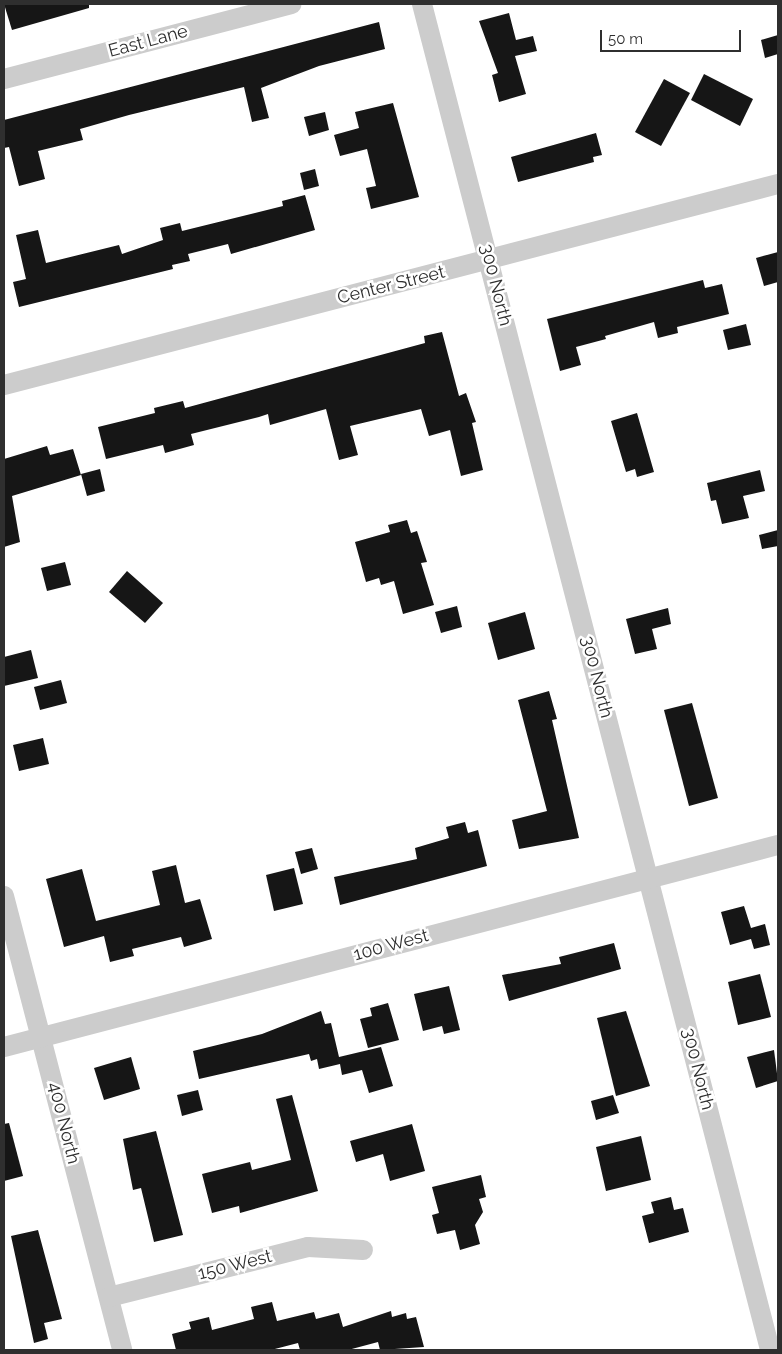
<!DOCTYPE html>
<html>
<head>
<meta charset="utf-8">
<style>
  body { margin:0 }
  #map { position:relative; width:782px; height:1354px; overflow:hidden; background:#fff; font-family:Raleway,sans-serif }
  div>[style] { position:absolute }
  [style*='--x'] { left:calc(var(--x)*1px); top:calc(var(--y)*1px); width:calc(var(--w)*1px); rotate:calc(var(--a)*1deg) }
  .building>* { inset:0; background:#161616 }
  .minor>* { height:20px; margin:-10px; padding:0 10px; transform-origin:10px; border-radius:10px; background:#ccc }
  span { translate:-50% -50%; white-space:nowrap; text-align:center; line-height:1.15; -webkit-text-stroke:5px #fff; paint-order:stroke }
  .street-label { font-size:18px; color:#2f2f2f }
  .frame { position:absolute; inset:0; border:5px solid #2f2f2f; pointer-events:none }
  .scale { position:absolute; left:600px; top:30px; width:141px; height:22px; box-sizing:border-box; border:2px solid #2f2f2f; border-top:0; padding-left:6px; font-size:15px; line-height:18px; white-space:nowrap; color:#2f2f2f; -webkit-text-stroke:4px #fff; paint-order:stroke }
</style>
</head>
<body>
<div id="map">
  <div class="building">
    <div style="clip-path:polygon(4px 4px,89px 4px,89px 8px,12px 30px)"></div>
    <div style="clip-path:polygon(509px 13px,516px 40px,533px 36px,537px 51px,515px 56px,526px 94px,499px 102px,492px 75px,498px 73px,479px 21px)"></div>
    <div style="clip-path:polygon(379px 22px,385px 49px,319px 66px,261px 88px,269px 118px,252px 122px,244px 87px,129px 115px,80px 129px,83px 140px,38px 151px,45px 179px,19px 186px,9px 147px,4px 148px,4px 120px)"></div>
    <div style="clip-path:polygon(778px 35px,778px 54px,765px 58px,761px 40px)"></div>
    <div style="clip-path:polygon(704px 74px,753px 99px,740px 126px,691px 100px)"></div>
    <div style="clip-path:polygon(664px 79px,690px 93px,661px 146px,635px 132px)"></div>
    <div style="clip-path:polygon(393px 103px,419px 197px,371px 209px,366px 188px,376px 186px,367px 149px,340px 156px,334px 135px,359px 128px,355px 112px)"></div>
    <div style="clip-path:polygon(325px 112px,329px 130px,309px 136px,304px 117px)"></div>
    <div style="clip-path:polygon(596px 133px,602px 155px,593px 157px,594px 162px,518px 182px,511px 157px)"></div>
    <div style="clip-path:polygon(315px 169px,319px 186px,304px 190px,300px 173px)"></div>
    <div style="clip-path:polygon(305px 195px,315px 230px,231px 254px,228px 244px,188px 254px,190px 261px,172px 265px,173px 269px,19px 307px,13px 282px,26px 279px,16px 235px,38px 230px,46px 263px,119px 245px,122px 254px,163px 240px,160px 228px,180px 223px,182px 231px,283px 206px,282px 201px)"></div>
    <div style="clip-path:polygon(778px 252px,778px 282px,764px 286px,756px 258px)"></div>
    <div style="clip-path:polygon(703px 280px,705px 288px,722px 284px,729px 314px,677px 327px,678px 333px,658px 338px,654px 322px,605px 336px,606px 339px,576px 347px,581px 365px,560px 371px,547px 319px)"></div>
    <div style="clip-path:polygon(746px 324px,751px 345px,728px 350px,723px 330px)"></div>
    <div style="clip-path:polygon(442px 332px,459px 396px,466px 393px,476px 422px,472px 423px,483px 470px,461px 476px,450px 430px,429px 436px,421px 409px,350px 426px,358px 455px,339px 460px,326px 409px,270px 425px,268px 414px,259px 417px,191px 434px,194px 445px,165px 453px,163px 445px,106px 459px,98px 427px,155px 413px,154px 408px,183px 401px,185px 408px,425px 343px,424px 336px)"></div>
    <div style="clip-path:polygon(637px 413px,654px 472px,637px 477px,635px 469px,626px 472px,611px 421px)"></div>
    <div style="clip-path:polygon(47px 446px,50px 455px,73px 449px,81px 475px,12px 496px,20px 542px,4px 547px,4px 459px)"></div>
    <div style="clip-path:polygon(100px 469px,105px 491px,87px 496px,81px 474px)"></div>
    <div style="clip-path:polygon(760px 470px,765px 491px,743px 496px,749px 518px,722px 524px,716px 500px,711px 501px,707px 483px)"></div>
    <div style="clip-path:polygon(407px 520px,411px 533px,417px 531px,427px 562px,421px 563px,434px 605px,403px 614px,394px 581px,381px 585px,379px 578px,366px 582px,355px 542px,390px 532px,388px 525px)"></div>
    <div style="clip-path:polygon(778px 530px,778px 546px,762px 549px,759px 535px)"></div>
    <div style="clip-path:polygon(65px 562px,71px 585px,47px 591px,41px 568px)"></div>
    <div style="clip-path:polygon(127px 571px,163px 603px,145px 623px,109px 592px)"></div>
    <div style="clip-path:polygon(457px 606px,462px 627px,441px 633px,435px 612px)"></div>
    <div style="clip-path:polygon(668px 608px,671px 624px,652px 629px,657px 649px,635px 654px,626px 619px)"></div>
    <div style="clip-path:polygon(525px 612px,535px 649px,498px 660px,488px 623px)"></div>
    <div style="clip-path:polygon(31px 650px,38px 678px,4px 686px,4px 657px)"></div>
    <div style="clip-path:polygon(61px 680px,67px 703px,40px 710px,34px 687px)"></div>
    <div style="clip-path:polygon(549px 691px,557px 719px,552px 720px,579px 838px,519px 849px,512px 820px,547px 811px,518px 700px)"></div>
    <div style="clip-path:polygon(692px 703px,718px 798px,689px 806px,664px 710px)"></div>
    <div style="clip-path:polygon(43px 738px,49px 764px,19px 771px,13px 745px)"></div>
    <div style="clip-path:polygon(465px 822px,468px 833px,478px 830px,487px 866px,340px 905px,334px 877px,417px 859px,415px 848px,449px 838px,446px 827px)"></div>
    <div style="clip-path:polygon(312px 848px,318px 869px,301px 874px,295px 852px)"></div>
    <div style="clip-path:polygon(176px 865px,185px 903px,200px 899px,212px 939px,184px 947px,181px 937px,132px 949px,134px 956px,110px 962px,104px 936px,64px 947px,46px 879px,82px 869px,96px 921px,160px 905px,152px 871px)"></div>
    <div style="clip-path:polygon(294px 868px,303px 904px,274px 911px,266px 875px)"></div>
    <div style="clip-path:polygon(744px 906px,751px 928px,765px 924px,770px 945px,754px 949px,751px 939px,730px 945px,721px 912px)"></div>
    <div style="clip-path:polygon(614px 943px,621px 969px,509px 1001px,502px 975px,561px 964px,559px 957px)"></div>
    <div style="clip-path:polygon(760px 974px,771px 1017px,738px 1025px,728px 982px)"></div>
    <div style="clip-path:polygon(449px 986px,460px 1030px,444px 1034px,442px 1026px,423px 1031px,414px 994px)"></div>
    <div style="clip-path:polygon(388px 1003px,399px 1040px,368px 1048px,360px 1019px,372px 1016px,370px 1008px)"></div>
    <div style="clip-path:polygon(321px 1011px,325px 1024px,331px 1023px,339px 1057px,381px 1047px,393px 1086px,369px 1093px,362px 1070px,342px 1075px,340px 1064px,319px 1069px,317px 1059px,311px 1061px,309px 1054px,199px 1079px,193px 1051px,262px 1034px)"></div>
    <div style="clip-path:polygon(626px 1011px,650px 1086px,616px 1096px,597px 1018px)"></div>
    <div style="clip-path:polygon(774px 1050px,778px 1081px,756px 1088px,747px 1057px)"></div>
    <div style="clip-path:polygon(131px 1057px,140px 1089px,104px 1100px,94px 1068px)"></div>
    <div style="clip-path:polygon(198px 1090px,203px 1110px,182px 1116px,177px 1095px)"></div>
    <div style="clip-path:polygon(292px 1095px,318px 1191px,240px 1213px,239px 1206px,212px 1213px,202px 1174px,250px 1162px,252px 1170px,291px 1160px,276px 1099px)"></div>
    <div style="clip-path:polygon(613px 1095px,619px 1113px,596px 1120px,591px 1101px)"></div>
    <div style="clip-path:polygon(9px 1123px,23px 1176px,4px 1181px,4px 1124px)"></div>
    <div style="clip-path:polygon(412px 1124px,425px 1171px,390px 1181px,383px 1154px,356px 1162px,350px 1141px)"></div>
    <div style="clip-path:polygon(156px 1131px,183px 1235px,154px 1242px,141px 1188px,133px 1190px,123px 1139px)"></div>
    <div style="clip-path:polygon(641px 1136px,651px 1180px,606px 1191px,596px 1147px)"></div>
    <div style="clip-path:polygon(481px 1175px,486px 1197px,479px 1199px,483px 1212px,475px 1225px,480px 1244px,460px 1250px,455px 1230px,437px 1234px,432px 1215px,439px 1213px,432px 1187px)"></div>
    <div style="clip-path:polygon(671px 1197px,674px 1210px,683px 1208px,689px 1232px,649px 1243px,642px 1216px,654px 1213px,651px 1202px)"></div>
    <div style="clip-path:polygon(38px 1230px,62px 1319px,44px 1323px,48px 1339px,34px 1343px,11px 1236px)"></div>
    <div style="clip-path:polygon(272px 1302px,277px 1321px,314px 1312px,316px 1319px,339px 1313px,343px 1327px,391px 1311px,392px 1317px,406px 1313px,407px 1319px,416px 1317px,424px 1347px,380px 1350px,378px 1342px,348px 1350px,300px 1350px,298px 1343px,271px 1350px,176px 1350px,172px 1334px,191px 1329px,189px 1322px,209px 1317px,212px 1330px,254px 1319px,251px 1307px)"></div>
  </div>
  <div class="minor">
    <div style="--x:422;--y:4;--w:1390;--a:75.5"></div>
    <div style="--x:4;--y:79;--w:297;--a:-14.6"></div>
    <div style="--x:4;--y:385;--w:800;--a:-14.56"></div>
    <div style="--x:4;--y:896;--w:469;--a:75.4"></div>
    <div style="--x:4;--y:1047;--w:800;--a:-14.63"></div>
    <div style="--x:109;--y:1297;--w:205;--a:-14.1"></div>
    <div style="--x:308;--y:1247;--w:55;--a:3.1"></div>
  </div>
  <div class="street-label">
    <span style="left:148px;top:41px;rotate:-15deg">East Lane</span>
    <span style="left:391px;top:285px;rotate:-14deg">Center Street</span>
    <span style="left:496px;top:285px;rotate:76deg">300 North</span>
    <span style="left:597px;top:677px;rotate:76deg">300 North</span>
    <span style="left:391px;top:945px;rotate:-15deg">100 West</span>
    <span style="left:698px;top:1069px;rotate:76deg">300 North</span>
    <span style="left:64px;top:1123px;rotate:76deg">400 North</span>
    <span style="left:235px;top:1265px;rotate:-14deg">150 West</span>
  </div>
  <div class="frame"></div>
  <div class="scale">50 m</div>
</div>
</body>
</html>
